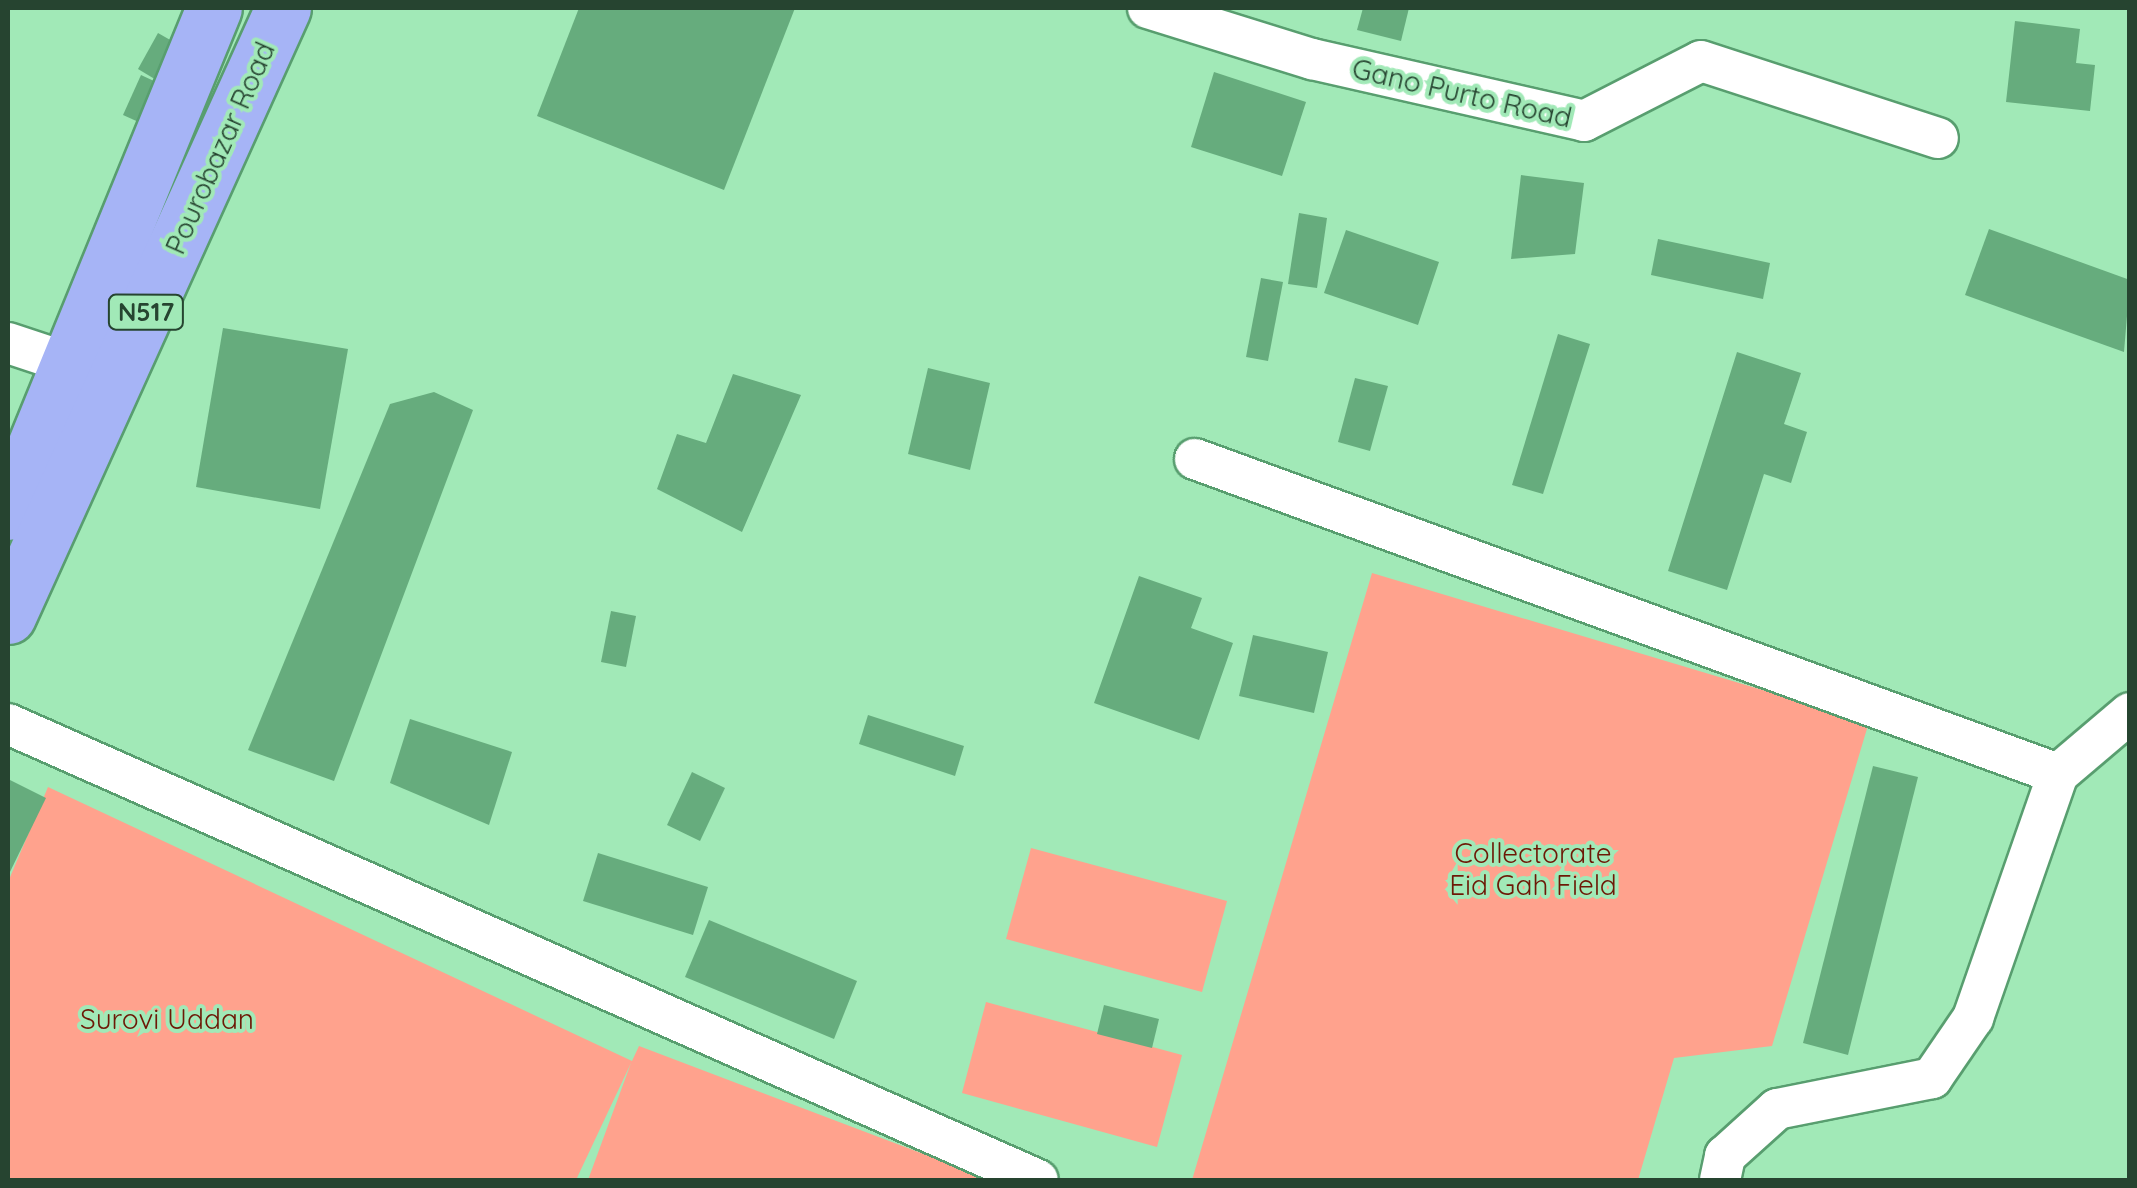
<!DOCTYPE html>
<html>
<head>
<meta charset="utf-8">
<style>
  body { margin:0 }
  #map { position:relative; width:2137px; height:1188px; overflow:hidden; background:#a1e9b7; font-family:Quicksand,sans-serif }
  div>[style] { position:absolute }
  [style*='--x'] { left:calc(var(--x)*1px); top:calc(var(--y)*1px); width:calc(var(--w)*1px); rotate:calc(var(--a)*1deg) }
  .green>* { inset:0; background:#ffa28d }
  .building>* { inset:0; background:#66ac7d }
  .roads { filter:drop-shadow(2px 0 #589e6f) drop-shadow(-2px 0 #589e6f) drop-shadow(0 2px #589e6f) drop-shadow(0 -2px #589e6f) }
  .minor>* { height:40px; margin:-20px; padding:0 20px; transform-origin:20px; border-radius:20px; background:#fff }
  .trunk>* { height:55px; margin:-27.5px; padding:0 27.5px; transform-origin:27.5px; border-radius:27.5px; background:#a6b4f6 }
  span { translate:-50% -50%; white-space:nowrap; text-align:center; line-height:1.15; -webkit-text-stroke:8px #a1e9b7; paint-order:stroke }
  .shield-label span { padding:2px 8px; background:#a1e9b7; border:2px solid; border-radius:8px; -webkit-text-stroke-width:0 }
  .shield-label { font-size:25px; color:#264430; font-weight:700 }
  .street-label { font-size:28px; color:#264430 }
  .park-label { font-size:28px; color:#6d1806 }
  .frame { position:absolute; inset:0; border:10px solid #264430; pointer-events:none }
</style>
</head>
<body>
<div id="map">
  <div class="green">
    <div style="clip-path:polygon(1372px 573px,1869px 722px,1772px 1046px,1674px 1058px,1638px 1180px,1192px 1180px)"></div>
    <div style="clip-path:polygon(48px 787px,632px 1061px,639px 1046px,992px 1180px,588px 1180px,631px 1063px,576px 1180px,8px 1180px,8px 882px)"></div>
    <div style="clip-path:polygon(1031px 848px,1227px 901px,1202px 992px,1006px 939px)"></div>
    <div style="clip-path:polygon(986px 1002px,1182px 1055px,1157px 1147px,962px 1093px)"></div>
  </div>
  <div class="building">
    <div style="clip-path:polygon(579px 8px,795px 8px,724px 190px,537px 116px)"></div>
    <div style="clip-path:polygon(1363px 8px,1409px 8px,1401px 41px,1357px 30px)"></div>
    <div style="clip-path:polygon(2015px 21px,2080px 29px,2076px 63px,2095px 65px,2090px 111px,2006px 102px)"></div>
    <div style="clip-path:polygon(158px 33px,179px 45px,158px 81px,138px 69px)"></div>
    <div style="clip-path:polygon(1214px 72px,1306px 102px,1282px 176px,1191px 147px)"></div>
    <div style="clip-path:polygon(141px 75px,169px 88px,152px 128px,123px 115px)"></div>
    <div style="clip-path:polygon(1521px 175px,1584px 183px,1575px 254px,1511px 259px)"></div>
    <div style="clip-path:polygon(1299px 213px,1327px 218px,1317px 288px,1288px 284px)"></div>
    <div style="clip-path:polygon(1989px 229px,2130px 280px,2124px 352px,1965px 295px)"></div>
    <div style="clip-path:polygon(1346px 230px,1439px 262px,1418px 325px,1324px 293px)"></div>
    <div style="clip-path:polygon(1658px 239px,1770px 263px,1763px 299px,1651px 275px)"></div>
    <div style="clip-path:polygon(1261px 278px,1283px 282px,1268px 361px,1246px 357px)"></div>
    <div style="clip-path:polygon(223px 328px,348px 349px,320px 509px,196px 487px)"></div>
    <div style="clip-path:polygon(1558px 334px,1590px 344px,1543px 494px,1512px 485px)"></div>
    <div style="clip-path:polygon(1737px 352px,1801px 373px,1784px 424px,1807px 432px,1791px 483px,1764px 474px,1727px 590px,1668px 571px)"></div>
    <div style="clip-path:polygon(928px 368px,990px 383px,970px 470px,908px 454px)"></div>
    <div style="clip-path:polygon(733px 374px,801px 395px,742px 532px,657px 489px,677px 434px,706px 443px)"></div>
    <div style="clip-path:polygon(1355px 378px,1388px 386px,1370px 451px,1338px 442px)"></div>
    <div style="clip-path:polygon(434px 392px,473px 410px,334px 781px,248px 750px,390px 404px)"></div>
    <div style="clip-path:polygon(1139px 576px,1202px 598px,1191px 628px,1233px 643px,1199px 740px,1094px 703px)"></div>
    <div style="clip-path:polygon(611px 611px,636px 616px,626px 667px,601px 662px)"></div>
    <div style="clip-path:polygon(1253px 635px,1328px 652px,1314px 713px,1239px 696px)"></div>
    <div style="clip-path:polygon(868px 715px,964px 746px,955px 776px,859px 744px)"></div>
    <div style="clip-path:polygon(410px 719px,512px 752px,489px 825px,390px 783px)"></div>
    <div style="clip-path:polygon(1873px 766px,1918px 777px,1848px 1055px,1803px 1043px)"></div>
    <div style="clip-path:polygon(692px 772px,725px 788px,700px 841px,667px 825px)"></div>
    <div style="clip-path:polygon(8px 779px,46px 798px,8px 876px)"></div>
    <div style="clip-path:polygon(598px 853px,708px 887px,693px 935px,583px 901px)"></div>
    <div style="clip-path:polygon(709px 920px,857px 981px,834px 1039px,685px 977px)"></div>
    <div style="clip-path:polygon(1104px 1005px,1159px 1019px,1152px 1048px,1097px 1034px)"></div>
  </div>
  <div class="roads">
    <div class="minor">
      <div style="--x:1148;--y:8;--w:172;--a:17.3"></div>
      <div style="--x:1312;--y:59;--w:279;--a:12.8"></div>
      <div style="--x:1584;--y:121;--w:131;--a:-27.1"></div>
      <div style="--x:1701;--y:61;--w:249;--a:18"></div>
      <div style="--x:8;--y:343;--w:70;--a:18.4"></div>
      <div style="--x:1195;--y:459;--w:919;--a:20.05"></div>
      <div style="--x:8;--y:724;--w:1126;--a:23.88"></div>
      <div style="--x:1720;--y:1180;--w:25;--a:-78"></div>
      <div style="--x:1725;--y:1156;--w:70;--a:-42.1"></div>
      <div style="--x:1777;--y:1109;--w:158;--a:-11.3"></div>
      <div style="--x:1932;--y:1078;--w:73;--a:-55.7"></div>
      <div style="--x:1973;--y:1018;--w:258;--a:-70.8"></div>
      <div style="--x:2058;--y:774;--w:94;--a:-40.3"></div>
    </div>
    <div class="trunk">
      <div style="--x:8;--y:512;--w:544;--a:-67.77"></div>
      <div style="--x:8;--y:616;--w:667;--a:-65.66"></div>
    </div>
  </div>
  <div class="shield-label">
    <span style="left:146px;top:312px">N517</span>
  </div>
  <div class="street-label">
    <span style="left:1462px;top:93px;rotate:13deg">Gano Purto Road</span>
    <span style="left:220px;top:148px;rotate:-66deg">Pourobazar Road</span>
  </div>
  <div class="park-label">
    <span style="left:1533px;top:869px">Collectorate<br>Eid Gah Field</span>
    <span style="left:167px;top:1019px">Surovi Uddan</span>
  </div>
  <div class="frame"></div>
</div>
</body>
</html>
